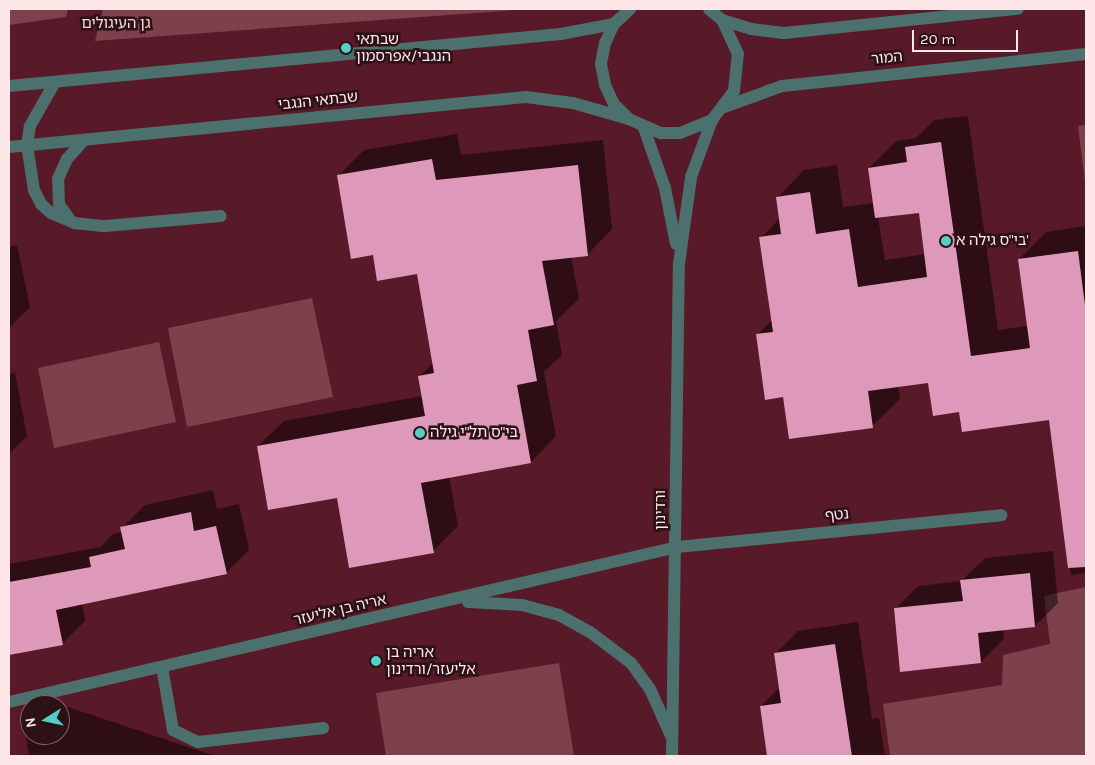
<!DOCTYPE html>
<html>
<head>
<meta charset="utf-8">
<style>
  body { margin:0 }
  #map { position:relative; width:1095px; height:765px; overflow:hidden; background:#581928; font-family:Karla,"Noto Sans Hebrew",sans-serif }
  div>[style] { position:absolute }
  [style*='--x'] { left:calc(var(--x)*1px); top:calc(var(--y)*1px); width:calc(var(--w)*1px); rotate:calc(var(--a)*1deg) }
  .green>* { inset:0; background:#7d414b }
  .shadow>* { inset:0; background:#0007 }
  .building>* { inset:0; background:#de99ba }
  .service>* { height:12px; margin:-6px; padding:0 6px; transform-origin:6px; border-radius:6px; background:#4c706d }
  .minor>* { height:12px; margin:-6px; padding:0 6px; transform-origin:6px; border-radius:6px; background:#4c706d }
  .tertiary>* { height:12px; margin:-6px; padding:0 6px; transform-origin:6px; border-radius:6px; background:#4c706d }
  .dots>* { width:14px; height:14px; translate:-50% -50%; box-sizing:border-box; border:2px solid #2c1116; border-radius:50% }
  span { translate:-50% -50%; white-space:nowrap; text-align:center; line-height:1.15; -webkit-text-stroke:5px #2c1116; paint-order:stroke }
  .park-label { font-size:15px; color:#f6d8dc }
  .poi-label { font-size:15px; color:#ffe6e9 }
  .left { translate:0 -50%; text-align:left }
  .street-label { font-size:15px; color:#ffe6e9 }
  .frame { position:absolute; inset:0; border:10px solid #ffe6e9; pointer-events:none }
  .north { position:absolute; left:20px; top:695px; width:50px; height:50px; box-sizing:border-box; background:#2c1116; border:1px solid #80666a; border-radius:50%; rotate:260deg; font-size:14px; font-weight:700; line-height:20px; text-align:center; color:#ffe6e9 }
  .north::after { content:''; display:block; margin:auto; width:18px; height:22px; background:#55cec6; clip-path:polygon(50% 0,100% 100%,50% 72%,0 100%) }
  .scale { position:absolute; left:912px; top:30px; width:106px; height:22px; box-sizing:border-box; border:2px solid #ffe6e9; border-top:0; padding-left:6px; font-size:15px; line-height:18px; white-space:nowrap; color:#ffe6e9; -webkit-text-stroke:4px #2c1116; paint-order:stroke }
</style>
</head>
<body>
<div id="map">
  <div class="green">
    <div style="clip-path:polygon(9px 9px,68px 9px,66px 17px,9px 25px)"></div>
    <div style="clip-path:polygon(103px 9px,529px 9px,95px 41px)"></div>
    <div style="clip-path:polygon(1086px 125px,1086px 191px,1078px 126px)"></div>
    <div style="clip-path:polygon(312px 298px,333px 397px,187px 427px,168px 328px)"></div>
    <div style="clip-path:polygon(159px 342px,176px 422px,54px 448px,38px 368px)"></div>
    <div style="clip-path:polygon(1086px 587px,1086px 756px,890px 756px,883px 704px,1002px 685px,1003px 655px,1050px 644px,1044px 596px)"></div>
    <div style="clip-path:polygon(559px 663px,574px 756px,386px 756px,376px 693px)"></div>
  </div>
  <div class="shadow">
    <div style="clip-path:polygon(evenodd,968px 116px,998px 330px,1028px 326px,1019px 259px,1046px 232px,1086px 226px,1086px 573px,1071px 575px,1050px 418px,960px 411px,929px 381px,898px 385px,900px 399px,872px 426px,757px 335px,772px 320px,761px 238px,780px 218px,777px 198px,804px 170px,837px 165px,843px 207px,874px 203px,869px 168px,896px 141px,916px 138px,934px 120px,968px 116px,920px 211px,925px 254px,885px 260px,878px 217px,920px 211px)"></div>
    <div style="clip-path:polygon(457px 134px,461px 155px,603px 140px,612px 229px,587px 255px,571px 256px,579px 299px,556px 321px,562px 355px,544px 372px,556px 436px,531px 462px,449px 476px,458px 526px,433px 551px,258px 446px,284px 421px,422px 396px,419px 377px,434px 362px,418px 273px,374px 253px,339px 175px,364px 150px)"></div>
    <div style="clip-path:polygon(17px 245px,30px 307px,9px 328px,9px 247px)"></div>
    <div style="clip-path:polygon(15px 373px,27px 436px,9px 454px,9px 374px)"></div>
    <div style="clip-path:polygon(213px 490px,217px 509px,239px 504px,249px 550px,226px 573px,82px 604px,85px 621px,62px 644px,9px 654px,9px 564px,101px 547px,113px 534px,123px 532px,122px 528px,145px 505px)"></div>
    <div style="clip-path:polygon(1053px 551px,1058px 603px,1035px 626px,1003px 629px,1004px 639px,981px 662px,895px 609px,918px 586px,961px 581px,985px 558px)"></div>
    <div style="clip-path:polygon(858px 622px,872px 719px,879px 718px,885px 756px,769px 756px,761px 706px,780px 687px,775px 654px,798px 631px)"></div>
    <div style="clip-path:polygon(53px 702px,215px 756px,29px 756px,25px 730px,30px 725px,30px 735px,60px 735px,60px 705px,50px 705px)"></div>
  </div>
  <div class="building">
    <div style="clip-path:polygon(941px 142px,971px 356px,1030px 348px,1018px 259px,1078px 251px,1086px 313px,1086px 567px,1068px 568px,1049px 420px,962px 432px,959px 412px,933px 416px,928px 383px,868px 391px,873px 428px,789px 439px,783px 397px,765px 400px,756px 334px,773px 332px,759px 237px,781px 234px,776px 197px,810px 192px,816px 234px,849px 229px,858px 287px,927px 277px,919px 213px,875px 218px,868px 168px,907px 162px,905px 147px)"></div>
    <div style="clip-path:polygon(432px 159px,436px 180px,578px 165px,588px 256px,542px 261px,554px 325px,528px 330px,537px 381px,517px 385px,531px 463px,421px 483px,434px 553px,349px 568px,337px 498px,268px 510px,257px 446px,425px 416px,418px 376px,434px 373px,417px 274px,377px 281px,373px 255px,351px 259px,337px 175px)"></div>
    <div style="clip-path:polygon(191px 512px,194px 531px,216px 526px,227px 574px,56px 610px,63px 645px,9px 655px,9px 582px,91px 567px,89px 557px,125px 549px,120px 527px)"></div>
    <div style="clip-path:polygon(1030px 573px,1035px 627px,978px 633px,981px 663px,900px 672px,894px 608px,963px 601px,960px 580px)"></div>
    <div style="clip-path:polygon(835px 644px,852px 756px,767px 756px,760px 706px,781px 703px,774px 653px)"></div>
  </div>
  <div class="service">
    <div style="--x:55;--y:82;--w:51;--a:119.6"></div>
    <div style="--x:30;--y:126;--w:19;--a:99"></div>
    <div style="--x:27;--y:145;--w:46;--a:81.2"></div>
    <div style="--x:34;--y:190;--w:16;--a:63"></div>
    <div style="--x:41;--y:204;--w:13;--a:42"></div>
    <div style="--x:51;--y:213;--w:25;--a:23"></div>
    <div style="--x:74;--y:223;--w:31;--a:6"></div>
    <div style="--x:105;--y:226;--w:116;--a:-4.9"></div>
    <div style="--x:70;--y:220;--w:19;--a:-125"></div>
    <div style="--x:59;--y:204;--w:25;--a:-92"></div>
    <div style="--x:58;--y:179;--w:22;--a:-66"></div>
    <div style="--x:67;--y:159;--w:25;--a:-48"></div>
    <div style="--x:162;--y:667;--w:64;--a:80.1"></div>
    <div style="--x:173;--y:730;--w:28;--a:26"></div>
    <div style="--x:198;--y:742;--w:126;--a:-6.4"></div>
  </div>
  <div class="minor">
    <div style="--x:644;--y:128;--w:64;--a:70.7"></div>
    <div style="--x:665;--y:188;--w:57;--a:78.9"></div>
    <div style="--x:468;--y:602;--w:54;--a:3.2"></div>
    <div style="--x:522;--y:605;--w:38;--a:15"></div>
    <div style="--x:559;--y:615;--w:35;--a:29"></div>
    <div style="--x:590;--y:632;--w:51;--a:37.1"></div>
    <div style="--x:631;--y:663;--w:32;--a:54"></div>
    <div style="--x:650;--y:689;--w:51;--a:65.9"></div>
    <div style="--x:9;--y:702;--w:686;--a:-13.06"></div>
    <div style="--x:677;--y:547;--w:326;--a:-5.6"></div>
    <div style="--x:672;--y:756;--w:492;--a:-89.2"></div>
    <div style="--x:679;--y:264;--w:88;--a:-82.1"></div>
    <div style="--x:691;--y:177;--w:61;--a:-69.8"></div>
  </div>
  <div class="tertiary">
    <div style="--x:630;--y:9;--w:22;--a:137"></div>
    <div style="--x:614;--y:24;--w:21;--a:115"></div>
    <div style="--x:605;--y:43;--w:21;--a:101"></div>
    <div style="--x:601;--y:64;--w:21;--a:79"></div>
    <div style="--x:605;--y:85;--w:21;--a:65"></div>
    <div style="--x:614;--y:104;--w:21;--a:45"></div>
    <div style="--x:629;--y:119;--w:35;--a:24"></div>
    <div style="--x:661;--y:133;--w:19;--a:0"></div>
    <div style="--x:680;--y:133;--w:35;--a:-22"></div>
    <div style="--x:712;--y:120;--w:36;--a:-53"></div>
    <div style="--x:734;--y:91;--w:37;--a:-84"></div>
    <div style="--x:738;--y:54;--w:38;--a:-115"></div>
    <div style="--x:722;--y:20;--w:17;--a:-140"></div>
    <div style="--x:722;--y:20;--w:30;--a:17"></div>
    <div style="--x:751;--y:29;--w:33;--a:7"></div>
    <div style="--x:784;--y:33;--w:235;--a:-5.9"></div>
    <div style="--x:9;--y:86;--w:554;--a:-5.38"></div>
    <div style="--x:561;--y:34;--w:54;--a:-10.7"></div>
    <div style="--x:724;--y:107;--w:62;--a:-19.9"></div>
    <div style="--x:782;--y:86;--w:306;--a:-6"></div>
    <div style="--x:9;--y:147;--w:519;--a:-5.52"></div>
    <div style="--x:526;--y:97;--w:47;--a:7.3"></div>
    <div style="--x:573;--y:103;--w:58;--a:15.9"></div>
  </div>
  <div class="dots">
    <div style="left:346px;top:48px;background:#55cec6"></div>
    <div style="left:946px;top:241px;background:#55cec6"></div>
    <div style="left:420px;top:433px;background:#55cec6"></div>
    <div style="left:376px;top:661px;background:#55cec6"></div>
  </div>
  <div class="park-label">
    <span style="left:116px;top:24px">גן העיגולים</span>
  </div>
  <div class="poi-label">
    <span class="left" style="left:356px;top:48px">שבתאי<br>הנגבי/אפרסמון</span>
    <span class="left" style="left:956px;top:241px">בי"ס גילה א'</span>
    <span class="left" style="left:430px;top:433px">בי"ס תל"י גילה</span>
    <span class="left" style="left:386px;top:661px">אריה בן<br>אליעזר/ורדינון</span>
  </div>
  <div class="street-label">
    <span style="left:887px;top:58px;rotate:-6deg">המור</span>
    <span style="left:318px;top:101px;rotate:-6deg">שבתאי הנגבי</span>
    <span style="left:661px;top:510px;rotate:-90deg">ורדינון</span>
    <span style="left:837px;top:515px;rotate:-6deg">נטף</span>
    <span style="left:340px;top:610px;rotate:-13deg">אריה בן אליעזר</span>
  </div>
  <div class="frame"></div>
  <div class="north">N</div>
  <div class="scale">20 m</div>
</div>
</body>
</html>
